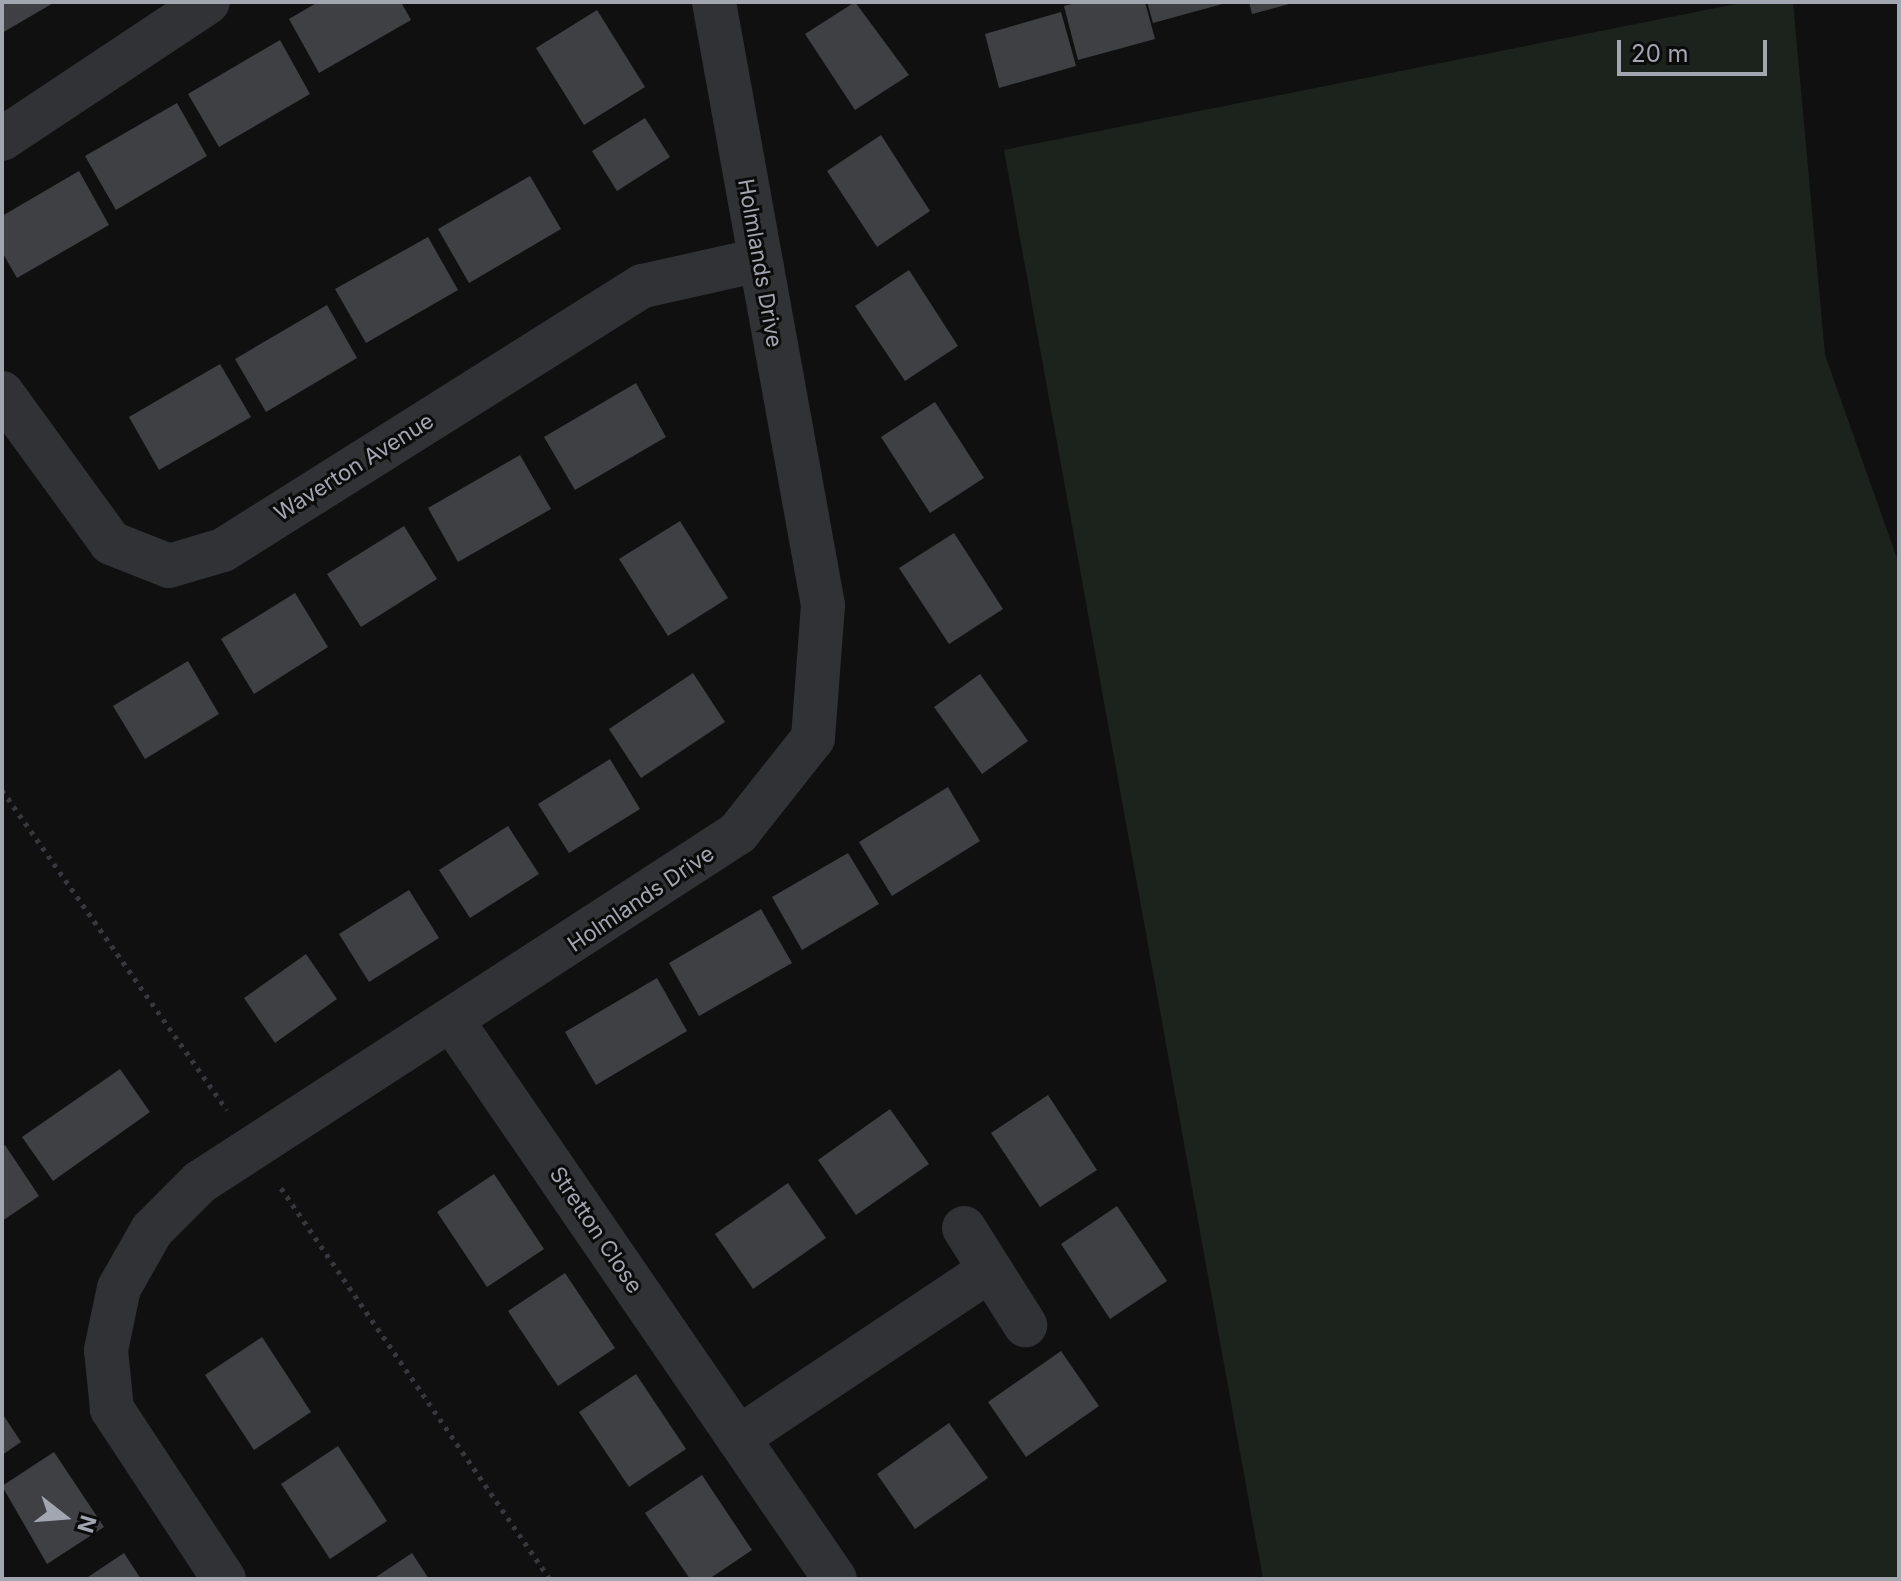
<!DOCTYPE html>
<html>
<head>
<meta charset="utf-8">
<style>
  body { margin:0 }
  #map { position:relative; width:1901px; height:1581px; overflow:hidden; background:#101011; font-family:Inter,sans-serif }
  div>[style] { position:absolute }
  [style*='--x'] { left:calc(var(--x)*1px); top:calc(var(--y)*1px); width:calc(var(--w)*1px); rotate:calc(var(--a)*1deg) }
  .green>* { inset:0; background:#1c231d }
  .building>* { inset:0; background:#3f4044 }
  .path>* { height:5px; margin-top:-2.5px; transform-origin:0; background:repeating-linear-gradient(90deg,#37383d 0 4px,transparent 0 10px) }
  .minor>* { height:44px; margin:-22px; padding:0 22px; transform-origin:22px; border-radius:22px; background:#313236 }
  span { translate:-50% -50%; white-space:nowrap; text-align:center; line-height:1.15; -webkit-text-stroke:6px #0b0b0c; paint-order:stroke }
  .street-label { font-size:22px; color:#a2a6b1 }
  .frame { position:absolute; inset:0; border:4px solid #a2a6b1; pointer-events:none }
  .north { position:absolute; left:24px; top:1477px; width:80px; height:80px; -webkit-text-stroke:6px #0b0b0c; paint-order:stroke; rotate:107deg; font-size:22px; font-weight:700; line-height:32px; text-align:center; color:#a2a6b1 }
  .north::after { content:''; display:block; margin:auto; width:28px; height:36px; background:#a2a6b1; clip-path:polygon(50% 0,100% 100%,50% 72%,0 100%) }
  .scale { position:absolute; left:1617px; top:40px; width:150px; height:36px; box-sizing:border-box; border:4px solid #a2a6b1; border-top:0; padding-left:10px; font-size:24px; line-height:28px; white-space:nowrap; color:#a2a6b1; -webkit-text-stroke:6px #0b0b0c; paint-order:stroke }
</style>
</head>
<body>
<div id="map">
  <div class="green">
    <div style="clip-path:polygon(1746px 2px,1793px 2px,1825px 355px,1899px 564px,1899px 1579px,1263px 1579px,1004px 150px)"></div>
  </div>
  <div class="building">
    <div style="clip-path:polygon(2px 2px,55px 2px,2px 33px)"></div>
    <div style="clip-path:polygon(318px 2px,401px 2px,411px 20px,319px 73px,289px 19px)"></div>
    <div style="clip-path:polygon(855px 2px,909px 75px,855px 110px,805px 34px)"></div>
    <div style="clip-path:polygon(1080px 2px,1145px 2px,1155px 39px,1078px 60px,1064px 6px)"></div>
    <div style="clip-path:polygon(1147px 2px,1225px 2px,1226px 3px,1153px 23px)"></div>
    <div style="clip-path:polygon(1249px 2px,1293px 2px,1293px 3px,1252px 14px)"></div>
    <div style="clip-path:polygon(597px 10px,645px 87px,584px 125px,536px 48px)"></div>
    <div style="clip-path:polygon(1061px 12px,1076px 66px,999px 88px,985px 34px)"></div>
    <div style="clip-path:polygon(280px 40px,310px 94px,219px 147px,188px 94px)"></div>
    <div style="clip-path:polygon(177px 103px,207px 156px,116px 210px,85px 156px)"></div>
    <div style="clip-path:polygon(645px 118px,670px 157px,617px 191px,592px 151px)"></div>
    <div style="clip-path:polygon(881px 135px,930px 211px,877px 247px,827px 171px)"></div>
    <div style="clip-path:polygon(79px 171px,109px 225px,17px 278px,2px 252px,2px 216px)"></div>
    <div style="clip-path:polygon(530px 176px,561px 229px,469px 283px,438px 229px)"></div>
    <div style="clip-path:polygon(428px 237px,458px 290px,366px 343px,335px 289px)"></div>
    <div style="clip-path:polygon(909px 270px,958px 346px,905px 381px,855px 306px)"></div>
    <div style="clip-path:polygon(327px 305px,357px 358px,266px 412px,235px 359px)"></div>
    <div style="clip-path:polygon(220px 364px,251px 417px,159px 470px,129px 417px)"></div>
    <div style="clip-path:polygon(636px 383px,666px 437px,575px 490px,544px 437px)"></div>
    <div style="clip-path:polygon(935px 402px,984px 478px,930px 513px,881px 437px)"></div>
    <div style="clip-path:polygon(520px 455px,551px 509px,458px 562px,428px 508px)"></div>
    <div style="clip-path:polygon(680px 521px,728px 598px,668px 636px,619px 559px)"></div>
    <div style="clip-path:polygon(404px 526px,437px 579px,361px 627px,327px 574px)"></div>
    <div style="clip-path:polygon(954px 533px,1003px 609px,949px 644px,899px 568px)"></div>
    <div style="clip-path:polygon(295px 593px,328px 647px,254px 694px,221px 639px)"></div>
    <div style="clip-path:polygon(188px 661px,219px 714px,145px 759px,113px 706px)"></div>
    <div style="clip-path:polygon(693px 673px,725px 722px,641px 778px,609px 729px)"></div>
    <div style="clip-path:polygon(980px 674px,1028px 741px,982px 774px,934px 707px)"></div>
    <div style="clip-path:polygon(610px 759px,640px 809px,569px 853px,538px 804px)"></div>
    <div style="clip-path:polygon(948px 787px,980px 841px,892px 896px,859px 842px)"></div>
    <div style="clip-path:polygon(508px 826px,539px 874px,470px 918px,439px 870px)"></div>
    <div style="clip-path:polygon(848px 853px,879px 904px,802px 950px,772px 897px)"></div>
    <div style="clip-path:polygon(409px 890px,439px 938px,369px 982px,339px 934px)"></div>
    <div style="clip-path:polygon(761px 909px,792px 963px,699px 1016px,669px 963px)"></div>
    <div style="clip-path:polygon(306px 954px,337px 999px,275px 1043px,244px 998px)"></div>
    <div style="clip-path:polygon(657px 978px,687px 1031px,596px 1085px,565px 1032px)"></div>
    <div style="clip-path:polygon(120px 1069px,150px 1112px,53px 1181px,22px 1137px)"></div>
    <div style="clip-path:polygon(1048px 1095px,1097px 1170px,1040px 1207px,991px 1133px)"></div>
    <div style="clip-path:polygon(890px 1109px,929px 1164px,856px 1215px,818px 1160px)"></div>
    <div style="clip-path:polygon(5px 1145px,39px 1196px,2px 1221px,2px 1147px)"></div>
    <div style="clip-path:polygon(494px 1174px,544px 1249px,487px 1287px,437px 1212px)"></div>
    <div style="clip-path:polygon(788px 1183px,826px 1238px,753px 1289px,715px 1234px)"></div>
    <div style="clip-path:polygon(1117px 1206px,1167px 1281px,1110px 1319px,1061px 1244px)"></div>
    <div style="clip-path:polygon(565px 1273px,615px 1348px,558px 1386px,508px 1311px)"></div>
    <div style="clip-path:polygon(262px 1337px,311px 1412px,254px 1450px,205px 1375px)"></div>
    <div style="clip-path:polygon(1061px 1351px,1099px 1406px,1026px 1457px,988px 1402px)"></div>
    <div style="clip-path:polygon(636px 1374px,686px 1449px,629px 1487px,579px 1412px)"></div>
    <div style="clip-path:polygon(2px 1413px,21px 1442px,2px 1455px)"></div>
    <div style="clip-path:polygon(949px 1423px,988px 1478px,915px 1529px,877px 1474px)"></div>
    <div style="clip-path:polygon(338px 1446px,387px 1521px,330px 1559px,281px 1484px)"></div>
    <div style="clip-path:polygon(54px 1452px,104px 1527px,47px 1564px,2px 1486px)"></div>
    <div style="clip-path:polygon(702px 1475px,752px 1550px,709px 1579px,690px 1579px,645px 1513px)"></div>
    <div style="clip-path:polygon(124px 1553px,141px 1579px,85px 1579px)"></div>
    <div style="clip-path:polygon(412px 1553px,429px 1579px,373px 1579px)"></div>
  </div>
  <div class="path">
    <div style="--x:2;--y:790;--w:391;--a:54.9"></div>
    <div style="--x:281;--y:1188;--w:475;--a:55.5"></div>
  </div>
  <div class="minor">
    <div style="--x:2;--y:139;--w:247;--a:-33.6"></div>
    <div style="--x:2;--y:393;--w:185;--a:54"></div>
    <div style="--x:111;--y:543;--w:62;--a:21.6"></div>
    <div style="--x:169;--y:566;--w:56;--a:-16.5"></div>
    <div style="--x:223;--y:550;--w:496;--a:-32.2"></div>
    <div style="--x:643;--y:286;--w:119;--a:-12.6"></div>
    <div style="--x:453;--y:1022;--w:675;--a:55.56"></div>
    <div style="--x:964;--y:1228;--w:115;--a:57.8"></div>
    <div style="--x:738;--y:1438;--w:303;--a:-33.7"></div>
    <div style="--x:224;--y:1579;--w:204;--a:-123.4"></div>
    <div style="--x:112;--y:1409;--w:59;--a:-95.8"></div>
    <div style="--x:106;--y:1350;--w:63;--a:-78.2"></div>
    <div style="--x:119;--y:1288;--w:67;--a:-60.4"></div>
    <div style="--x:152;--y:1230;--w:68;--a:-45"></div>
    <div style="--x:200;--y:1182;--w:641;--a:-32.97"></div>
    <div style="--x:738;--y:833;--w:121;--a:-51.7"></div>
    <div style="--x:813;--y:738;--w:133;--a:-85.7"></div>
    <div style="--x:823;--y:605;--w:613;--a:-100.25"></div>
  </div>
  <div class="street-label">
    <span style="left:760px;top:263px;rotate:80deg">Holmlands Drive</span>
    <span style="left:354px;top:467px;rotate:-32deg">Waverton Avenue</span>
    <span style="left:641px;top:899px;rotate:-34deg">Holmlands Drive</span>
    <span style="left:596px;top:1230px;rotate:56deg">Stretton Close</span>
  </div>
  <div class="frame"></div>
  <div class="north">N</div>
  <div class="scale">20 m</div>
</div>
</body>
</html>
